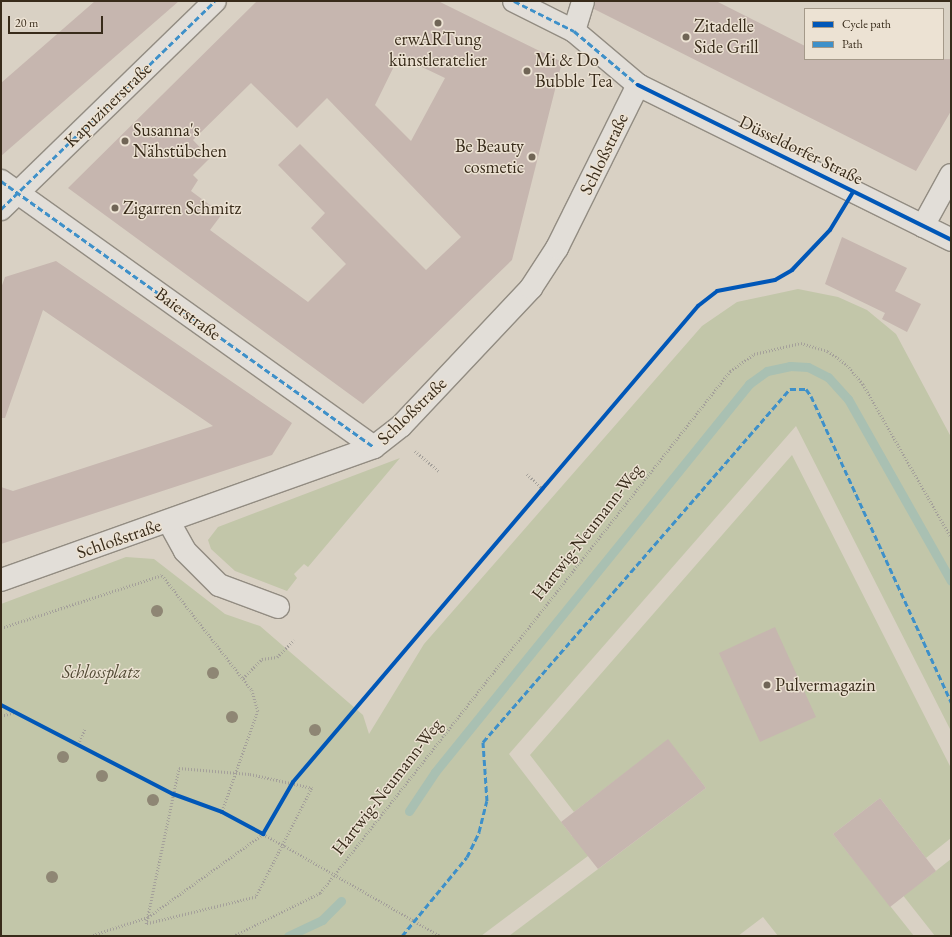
<!DOCTYPE html>
<html>
<head>
<meta charset="utf-8">
<style>
  body { margin:0 }
  #map { position:relative; width:952px; height:937px; overflow:hidden; background:#d9d1c4; font-family:"EB Garamond",serif }
  div>[style] { position:absolute }
  [style*='--x'] { left:calc(var(--x)*1px); top:calc(var(--y)*1px); width:calc(var(--w)*1px); rotate:calc(var(--a)*1deg) }
  .green>* { inset:0; background:#c2c6a9 }
  .stream>* { height:9px; margin:-4.5px; padding:0 4.5px; transform-origin:4.5px; border-radius:4.5px; background:#a9c0b2 }
  .building>* { inset:0; background:#c6b6af }
  .path>* { height:2.5px; margin-top:-1.25px; transform-origin:0; background:repeating-linear-gradient(90deg,#a4a09a 0 1px,transparent 0 3px) }
  .roads { filter:drop-shadow(1px 0 #928c82) drop-shadow(-1px 0 #928c82) drop-shadow(0 1px #928c82) drop-shadow(0 -1px #928c82) }
  .minor>* { height:22px; margin:-11px; padding:0 11px; transform-origin:11px; border-radius:11px; background:#e2ded8 }
  .path-bridge>* { height:2.5px; margin-top:-1.25px; transform-origin:0; background:repeating-linear-gradient(90deg,#a4a09a 0 1px,transparent 0 3px) }
  .quiet>* { height:3px; margin-top:-1.5px; transform-origin:0; background:repeating-linear-gradient(90deg,#3e90c9 0 6px,transparent 0 9px) }
  .cycleway>* { height:4px; margin:-2px; padding:0 2px; transform-origin:2px; border-radius:2px; background:#0057b8 }
  .trees>* { width:12px; height:12px; margin:-6px; border-radius:50%; background:#8e8674 }
  .dots>* { width:11px; height:11px; translate:-50% -50%; box-sizing:border-box; border:2px solid #ece2d3; border-radius:50% }
  span { translate:-50% -50%; white-space:nowrap; text-align:center; line-height:1.15; -webkit-text-stroke:3px #ece2d3; paint-order:stroke }
  .poi-label { font-size:18px; color:#382b1a }
  .left { translate:0 -50%; text-align:left }
  .right { translate:-100% -50%; text-align:right }
  .street-label { font-size:18px; color:#382b1a }
  .park-label { font-size:18px; color:#504832; font-style:italic }
  .frame { position:absolute; inset:0; border:2px solid #382b1a; pointer-events:none }
  .legend { position:absolute; left:804px; top:8px; width:140px; height:52px; box-sizing:border-box; background:#ece2d3; border:1px solid #a49989; margin:0; padding:5px 7px; list-style:none; font-size:12px; color:#382b1a }
  .legend li { display:flex; align-items:center; gap:8px; height:20px }
  .legend b { width:20px; border:1px solid #a49989 }
  .scale { position:absolute; left:8px; top:16px; width:95px; height:18px; box-sizing:border-box; border:2px solid #382b1a; border-top:0; padding-left:5px; font-size:12px; line-height:14px; white-space:nowrap; color:#382b1a; -webkit-text-stroke:3px #ece2d3; paint-order:stroke }
</style>
</head>
<body>
<div id="map">
  <div class="green">
    <div style="clip-path:polygon(798px 289px,838px 297px,867px 310px,896px 334px,951px 437px,951px 731px,796px 426px,509px 754px,572px 836px,683px 785px,481px 936px,1px 936px,1px 604px,126px 557px,154px 559px,225px 614px,260px 626px,363px 715px,369px 734px,424px 644px,702px 326px,737px 302px)"></div>
    <div style="clip-path:polygon(792px 455px,951px 768px,951px 838px,926px 858px,880px 798px,833px 834px,914px 936px,778px 936px,763px 917px,738px 936px,509px 936px,706px 788px,668px 740px,574px 812px,530px 755px)"></div>
    <div style="clip-path:polygon(400px 458px,308px 567px,304px 564px,294px 574px,297px 578px,287px 591px,235px 571px,211px 549px,208px 540px,218px 527px)"></div>
    <div style="clip-path:polygon(857px 837px,923px 881px,951px 859px,951px 936px,935px 936px)"></div>
  </div>
  <div class="stream">
    <div style="--x:409;--y:811;--w:47;--a:-56.3"></div>
    <div style="--x:435;--y:772;--w:499;--a:-51"></div>
    <div style="--x:749;--y:384;--w:22;--a:-36"></div>
    <div style="--x:767;--y:371;--w:24;--a:-12"></div>
    <div style="--x:790;--y:366;--w:18;--a:3"></div>
    <div style="--x:808;--y:367;--w:22;--a:27"></div>
    <div style="--x:828;--y:377;--w:30;--a:48"></div>
    <div style="--x:848;--y:399;--w:209;--a:60.5"></div>
    <div style="--x:288;--y:936;--w:38;--a:-25"></div>
    <div style="--x:322;--y:920;--w:27;--a:-45"></div>
  </div>
  <div class="building">
    <div style="clip-path:polygon(95px 1px,179px 1px,1px 156px,1px 83px)"></div>
    <div style="clip-path:polygon(evenodd,257px 1px,438px 1px,562px 62px,512px 260px,363px 404px,68px 188px,257px 1px,399px 56px,445px 78px,411px 141px,375px 105px,399px 56px,257px 1px,251px 83px,297px 128px,327px 98px,461px 237px,426px 270px,300px 144px,278px 165px,325px 213px,311px 228px,346px 264px,308px 302px,210px 230px,222px 214px,191px 191px,198px 180px,193px 175px,210px 158px,193px 140px,251px 83px)"></div>
    <div style="clip-path:polygon(595px 1px,716px 1px,805px 46px,805px 59px,951px 59px,951px 111px,916px 171px,594px 9px)"></div>
    <div style="clip-path:polygon(842px 237px,907px 268px,895px 291px,921px 304px,907px 332px,882px 319px,885px 313px,825px 284px)"></div>
    <div style="clip-path:polygon(56px 261px,292px 423px,272px 455px,1px 544px,1px 487px,13px 491px,213px 426px,43px 310px,5px 418px,1px 418px,1px 288px,5px 277px)"></div>
    <div style="clip-path:polygon(775px 627px,816px 717px,760px 742px,719px 653px)"></div>
    <div style="clip-path:polygon(668px 739px,706px 788px,598px 869px,561px 822px)"></div>
    <div style="clip-path:polygon(880px 798px,936px 871px,890px 907px,833px 834px)"></div>
  </div>
  <div class="path">
    <div style="--x:415;--y:451;--w:31;--a:40"></div>
    <div style="--x:527;--y:474;--w:21;--a:43"></div>
    <div style="--x:1;--y:628;--w:169;--a:-18.2"></div>
    <div style="--x:162;--y:575;--w:146;--a:52"></div>
    <div style="--x:252;--y:690;--w:22;--a:74"></div>
    <div style="--x:258;--y:711;--w:107;--a:109.6"></div>
    <div style="--x:243;--y:678;--w:27;--a:-45"></div>
    <div style="--x:262;--y:659;--w:15;--a:-8"></div>
    <div style="--x:277;--y:657;--w:24;--a:-45"></div>
    <div style="--x:1;--y:716;--w:15;--a:-16"></div>
    <div style="--x:78;--y:744;--w:17;--a:-65"></div>
    <div style="--x:179;--y:768;--w:71;--a:4.8"></div>
    <div style="--x:250;--y:774;--w:64;--a:12.7"></div>
    <div style="--x:312;--y:788;--w:123;--a:117.2"></div>
    <div style="--x:256;--y:897;--w:113;--a:166.2"></div>
    <div style="--x:146;--y:924;--w:159;--a:-78.1"></div>
    <div style="--x:90;--y:936;--w:61;--a:-18.1"></div>
    <div style="--x:148;--y:917;--w:142;--a:-35.8"></div>
    <div style="--x:263;--y:834;--w:25;--a:29"></div>
    <div style="--x:149;--y:936;--w:4;--a:0"></div>
    <div style="--x:233;--y:936;--w:97;--a:-26.3"></div>
    <div style="--x:320;--y:893;--w:664;--a:-51.85"></div>
    <div style="--x:730;--y:371;--w:29;--a:-35"></div>
    <div style="--x:754;--y:354;--w:48;--a:-13.2"></div>
    <div style="--x:801;--y:343;--w:28;--a:17"></div>
    <div style="--x:828;--y:351;--w:24;--a:36"></div>
    <div style="--x:847;--y:365;--w:25;--a:50"></div>
    <div style="--x:863;--y:384;--w:177;--a:60.1"></div>
  </div>
  <div class="roads">
    <div class="minor">
      <div style="--x:514;--y:1;--w:67;--a:26.6"></div>
      <div style="--x:574;--y:31;--w:84;--a:40.2"></div>
      <div style="--x:638;--y:85;--w:349;--a:26.3"></div>
      <div style="--x:574;--y:31;--w:31;--a:-73"></div>
      <div style="--x:1;--y:181;--w:458;--a:35.5"></div>
      <div style="--x:1;--y:209;--w:298;--a:-44.2"></div>
      <div style="--x:923;--y:226;--w:58;--a:-61.2"></div>
      <div style="--x:169;--y:522;--w:33;--a:61"></div>
      <div style="--x:185;--y:551;--w:48;--a:45"></div>
      <div style="--x:219;--y:585;--w:63;--a:20.4"></div>
      <div style="--x:1;--y:580;--w:396;--a:-19.6"></div>
      <div style="--x:374;--y:447;--w:34;--a:-38"></div>
      <div style="--x:401;--y:426;--w:190;--a:-46.7"></div>
      <div style="--x:531;--y:288;--w:48;--a:-57"></div>
      <div style="--x:557;--y:248;--w:182;--a:-63.6"></div>
    </div>
  </div>
  <div class="path-bridge">
    <div style="--x:285;--y:846;--w:179;--a:30.1"></div>
  </div>
  <div class="quiet">
    <div style="--x:514;--y:1;--w:67;--a:26.6"></div>
    <div style="--x:574;--y:31;--w:84;--a:40.2"></div>
    <div style="--x:1;--y:181;--w:458;--a:35.5"></div>
    <div style="--x:1;--y:209;--w:298;--a:-44.2"></div>
    <div style="--x:402;--y:936;--w:102;--a:-50.6"></div>
    <div style="--x:467;--y:857;--w:28;--a:-64"></div>
    <div style="--x:479;--y:832;--w:32;--a:-76"></div>
    <div style="--x:487;--y:801;--w:59;--a:-93.9"></div>
    <div style="--x:483;--y:742;--w:468;--a:-49"></div>
    <div style="--x:790;--y:389;--w:16;--a:0"></div>
    <div style="--x:806;--y:389;--w:9;--a:54"></div>
    <div style="--x:811;--y:396;--w:337;--a:65.4"></div>
  </div>
  <div class="cycleway">
    <div style="--x:638;--y:85;--w:349;--a:26.3"></div>
    <div style="--x:1;--y:705;--w:194;--a:27.4"></div>
    <div style="--x:173;--y:794;--w:52;--a:20.2"></div>
    <div style="--x:222;--y:812;--w:47;--a:28.2"></div>
    <div style="--x:263;--y:834;--w:60;--a:-60"></div>
    <div style="--x:293;--y:782;--w:625;--a:-49.61"></div>
    <div style="--x:698;--y:306;--w:24;--a:-38"></div>
    <div style="--x:717;--y:291;--w:59;--a:-10.7"></div>
    <div style="--x:775;--y:280;--w:20;--a:-30"></div>
    <div style="--x:792;--y:270;--w:55;--a:-46.5"></div>
    <div style="--x:830;--y:230;--w:44;--a:-58.8"></div>
  </div>
  <div class="trees">
    <div style="left:157px;top:611px"></div>
    <div style="left:213px;top:673px"></div>
    <div style="left:232px;top:717px"></div>
    <div style="left:315px;top:730px"></div>
    <div style="left:63px;top:757px"></div>
    <div style="left:102px;top:776px"></div>
    <div style="left:153px;top:800px"></div>
    <div style="left:52px;top:877px"></div>
  </div>
  <div class="dots">
    <div style="left:438px;top:23px;background:#706556"></div>
    <div style="left:686px;top:37px;background:#706556"></div>
    <div style="left:527px;top:71px;background:#706556"></div>
    <div style="left:125px;top:141px;background:#706556"></div>
    <div style="left:532px;top:157px;background:#706556"></div>
    <div style="left:115px;top:208px;background:#706556"></div>
    <div style="left:767px;top:685px;background:#706556"></div>
  </div>
  <div class="poi-label">
    <span class="left" style="left:694px;top:37px">Zitadelle<br>Side Grill</span>
    <span style="left:438px;top:50px">erwARTung<br>künstleratelier</span>
    <span class="left" style="left:535px;top:71px">Mi &amp; Do<br>Bubble Tea</span>
    <span class="left" style="left:133px;top:141px">Susanna's<br>Nähstübchen</span>
    <span class="right" style="left:524px;top:157px">Be Beauty<br>cosmetic</span>
    <span class="left" style="left:123px;top:208px">Zigarren Schmitz</span>
    <span class="left" style="left:775px;top:685px">Pulvermagazin</span>
  </div>
  <div class="street-label">
    <span style="left:108px;top:105px;rotate:-44deg">Kapuzinerstraße</span>
    <span style="left:801px;top:150px;rotate:26deg">Düsseldorfer Straße</span>
    <span style="left:604px;top:154px;rotate:-64deg">Schloßstraße</span>
    <span style="left:188px;top:314px;rotate:36deg">Baierstraße</span>
    <span style="left:412px;top:411px;rotate:-44deg">Schloßstraße</span>
    <span style="left:587px;top:532px;rotate:-52deg">Hartwig-Neumann-Weg</span>
    <span style="left:119px;top:539px;rotate:-19deg">Schloßstraße</span>
    <span style="left:387px;top:787px;rotate:-52deg">Hartwig-Neumann-Weg</span>
  </div>
  <div class="park-label">
    <span style="left:101px;top:672px">Schlossplatz</span>
  </div>
  <div class="frame"></div>
  <ul class="legend">
  <li><b style="height:5px;background:#0057b8"></b>Cycle path</li>
  <li><b style="height:5px;background:#3e90c9"></b>Path</li>
  </ul>
  <div class="scale">20 m</div>
</div>
</body>
</html>
